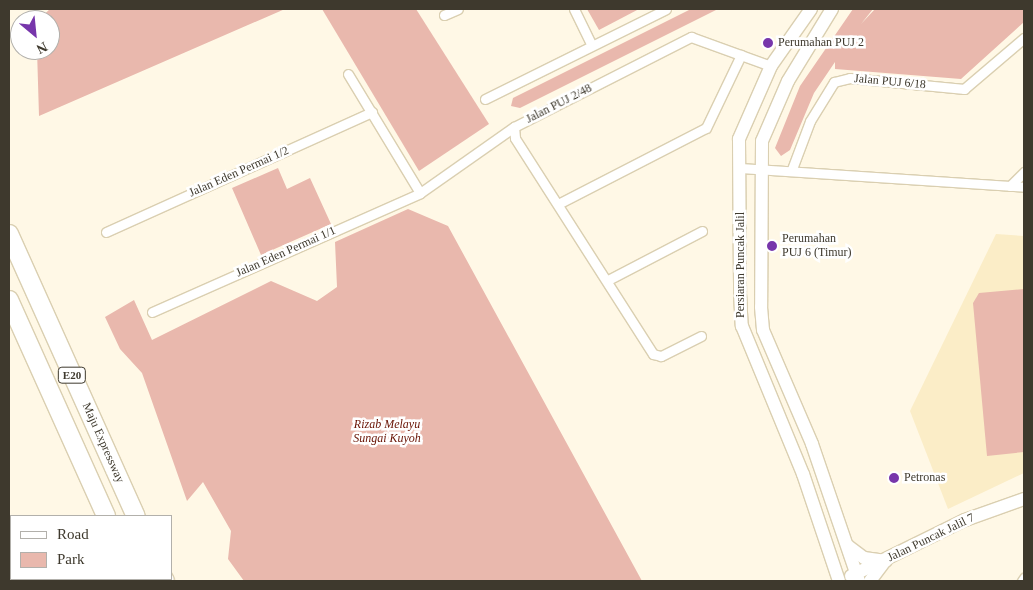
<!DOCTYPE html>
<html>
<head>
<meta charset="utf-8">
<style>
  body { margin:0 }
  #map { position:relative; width:1033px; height:590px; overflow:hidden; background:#fff8e6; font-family:"Times New Roman",serif }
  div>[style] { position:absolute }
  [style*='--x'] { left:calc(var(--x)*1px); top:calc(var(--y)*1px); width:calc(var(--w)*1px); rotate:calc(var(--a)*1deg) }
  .built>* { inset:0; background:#fbedc7 }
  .green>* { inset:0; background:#e9b8ad }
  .roads { filter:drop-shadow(1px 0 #dacfb1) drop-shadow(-1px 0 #dacfb1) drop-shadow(0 1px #dacfb1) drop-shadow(0 -1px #dacfb1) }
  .street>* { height:9px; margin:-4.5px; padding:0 4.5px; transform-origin:4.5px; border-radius:4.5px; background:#fff }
  .secondary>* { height:12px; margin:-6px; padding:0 6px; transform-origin:6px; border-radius:6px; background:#fff }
  .highway>* { height:18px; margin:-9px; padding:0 9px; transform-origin:9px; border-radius:9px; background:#fff }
  .dots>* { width:14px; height:14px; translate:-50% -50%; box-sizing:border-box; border:2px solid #fff; border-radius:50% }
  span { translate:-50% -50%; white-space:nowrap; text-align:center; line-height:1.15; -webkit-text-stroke:5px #fff; paint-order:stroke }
  .shield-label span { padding:1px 4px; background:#fff; border:1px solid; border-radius:4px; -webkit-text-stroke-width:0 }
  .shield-label { font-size:11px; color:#3e392d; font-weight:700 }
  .poi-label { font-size:12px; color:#3e392d }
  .left { translate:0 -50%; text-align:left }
  .street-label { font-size:12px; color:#3e392d }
  .park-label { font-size:12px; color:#681203; font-style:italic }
  .frame { position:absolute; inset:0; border:10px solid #3e392d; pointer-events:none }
  .legend { position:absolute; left:10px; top:515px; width:162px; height:65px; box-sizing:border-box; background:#fff; border:1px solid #b2b0ab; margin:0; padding:6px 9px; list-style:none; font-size:15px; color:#3e392d }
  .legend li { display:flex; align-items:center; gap:10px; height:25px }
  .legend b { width:25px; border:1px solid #b2b0ab }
  .north { position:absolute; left:10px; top:10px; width:50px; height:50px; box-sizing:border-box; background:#fff; border:1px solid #b2b0ab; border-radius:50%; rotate:152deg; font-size:14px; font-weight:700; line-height:20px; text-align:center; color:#3e392d }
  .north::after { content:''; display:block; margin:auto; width:18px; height:22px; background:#7736ab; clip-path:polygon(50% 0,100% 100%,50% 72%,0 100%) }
</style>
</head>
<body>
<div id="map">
  <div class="built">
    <div style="clip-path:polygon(996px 234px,1024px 236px,1024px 473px,948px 509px,910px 411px)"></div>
  </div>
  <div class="green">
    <div style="clip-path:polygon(50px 9px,285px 9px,39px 116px,37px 50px,50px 50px,50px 20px,38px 20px)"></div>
    <div style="clip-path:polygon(322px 9px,416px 9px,489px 124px,419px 171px)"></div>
    <div style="clip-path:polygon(587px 9px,639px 9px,599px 30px)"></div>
    <div style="clip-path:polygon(691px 9px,718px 9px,520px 108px,511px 106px,513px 98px)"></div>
    <div style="clip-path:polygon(853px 9px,873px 9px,861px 24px,875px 9px,1024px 9px,1024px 22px,961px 79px,835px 69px,835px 62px,814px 93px,790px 150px,781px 156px,775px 148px,800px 86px)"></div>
    <div style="clip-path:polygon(278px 168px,287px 189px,310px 178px,331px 224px,261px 255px,232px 188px)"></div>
    <div style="clip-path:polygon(408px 209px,448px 226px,642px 581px,244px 581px,228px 559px,231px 531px,203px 482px,187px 501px,142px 373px,120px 349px,105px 317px,134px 300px,152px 340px,271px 281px,317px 301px,337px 287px,335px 242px)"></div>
    <div style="clip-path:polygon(1024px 289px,1024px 452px,987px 456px,973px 303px,979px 293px)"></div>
    <div style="clip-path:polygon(9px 542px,11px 579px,24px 581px,9px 581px)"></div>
  </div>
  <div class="roads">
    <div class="street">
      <div style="--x:574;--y:9;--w:39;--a:64"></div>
      <div style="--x:444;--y:15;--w:15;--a:-23"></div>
      <div style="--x:348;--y:74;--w:139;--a:58.8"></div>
      <div style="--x:485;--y:99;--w:202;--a:-26.4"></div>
      <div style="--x:741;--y:168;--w:284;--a:3.8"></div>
      <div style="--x:792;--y:169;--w:51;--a:-69.4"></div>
      <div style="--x:810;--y:121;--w:46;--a:-58.4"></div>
      <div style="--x:834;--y:82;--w:16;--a:-14"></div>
      <div style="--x:850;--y:78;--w:115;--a:5.5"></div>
      <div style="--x:964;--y:89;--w:79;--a:-40.4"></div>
      <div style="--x:1010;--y:186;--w:20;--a:-45"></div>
      <div style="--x:558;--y:204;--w:166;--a:-27.2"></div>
      <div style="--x:706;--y:128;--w:81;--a:-64.4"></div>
      <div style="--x:106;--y:232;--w:292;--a:-24.3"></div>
      <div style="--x:608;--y:280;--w:106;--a:-27.5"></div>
      <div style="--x:152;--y:312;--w:293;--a:-23.9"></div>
      <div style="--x:420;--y:193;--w:115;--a:-35.1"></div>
      <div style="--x:701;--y:336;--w:45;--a:153.4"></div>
      <div style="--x:661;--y:356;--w:8;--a:-166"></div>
      <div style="--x:653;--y:354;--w:256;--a:-122.6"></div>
      <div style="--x:515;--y:138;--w:11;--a:-95"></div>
      <div style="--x:514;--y:127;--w:199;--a:-27"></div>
      <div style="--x:691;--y:37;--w:85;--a:19.9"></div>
      <div style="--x:1022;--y:581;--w:4;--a:-56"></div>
    </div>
    <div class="secondary">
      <div style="--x:811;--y:9;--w:70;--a:125.1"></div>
      <div style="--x:771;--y:66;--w:80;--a:113.7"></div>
      <div style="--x:739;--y:139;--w:154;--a:89.6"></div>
      <div style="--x:740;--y:293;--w:33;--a:87"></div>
      <div style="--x:742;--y:326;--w:160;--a:67.6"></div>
      <div style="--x:803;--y:474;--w:113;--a:71.4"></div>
      <div style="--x:832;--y:9;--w:84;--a:121.4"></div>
      <div style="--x:788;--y:81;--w:65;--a:113.4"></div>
      <div style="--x:762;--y:141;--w:166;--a:90.3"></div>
      <div style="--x:761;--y:307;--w:23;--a:85"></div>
      <div style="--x:763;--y:330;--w:124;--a:66.7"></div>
      <div style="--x:812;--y:444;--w:145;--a:71.1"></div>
      <div style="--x:848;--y:546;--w:20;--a:37"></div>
      <div style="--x:864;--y:558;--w:22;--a:8"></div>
      <div style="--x:851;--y:576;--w:127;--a:-26.2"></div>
      <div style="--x:965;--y:520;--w:63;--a:-19.6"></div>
      <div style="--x:870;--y:581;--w:21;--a:-53"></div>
    </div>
    <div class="highway">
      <div style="--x:9;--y:234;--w:309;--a:65.8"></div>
      <div style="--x:9;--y:300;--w:237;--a:65.8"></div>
      <div style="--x:134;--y:579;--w:2;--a:63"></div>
      <div style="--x:164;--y:579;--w:2;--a:63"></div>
    </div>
  </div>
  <div class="dots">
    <div style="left:768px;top:43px;background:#7736ab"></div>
    <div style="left:772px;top:246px;background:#7736ab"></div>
    <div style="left:894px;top:478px;background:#7736ab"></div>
  </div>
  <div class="shield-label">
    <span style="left:72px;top:375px">E20</span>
  </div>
  <div class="poi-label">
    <span class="left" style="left:778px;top:43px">Perumahan PUJ 2</span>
    <span class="left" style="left:782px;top:246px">Perumahan<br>PUJ 6 (Timur)</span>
    <span class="left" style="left:904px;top:478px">Petronas</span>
  </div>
  <div class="street-label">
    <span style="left:890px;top:82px;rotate:5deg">Jalan PUJ 6/18</span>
    <span style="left:559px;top:104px;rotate:-27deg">Jalan PUJ 2/48</span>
    <span style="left:239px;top:172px;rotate:-24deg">Jalan Eden Permai 1/2</span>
    <span style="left:286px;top:252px;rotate:-24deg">Jalan Eden Permai 1/1</span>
    <span style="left:741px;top:265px;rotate:-90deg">Persiaran Puncak Jalil</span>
    <span style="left:103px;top:443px;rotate:66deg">Maju Expressway</span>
    <span style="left:931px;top:538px;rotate:-26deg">Jalan Puncak Jalil 7</span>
  </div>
  <div class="park-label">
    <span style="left:387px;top:432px">Rizab Melayu<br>Sungai Kuyoh</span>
  </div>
  <div class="frame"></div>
  <ul class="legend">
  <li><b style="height:6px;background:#fff"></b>Road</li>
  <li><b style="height:14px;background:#e9b8ad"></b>Park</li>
  </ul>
  <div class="north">N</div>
</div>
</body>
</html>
